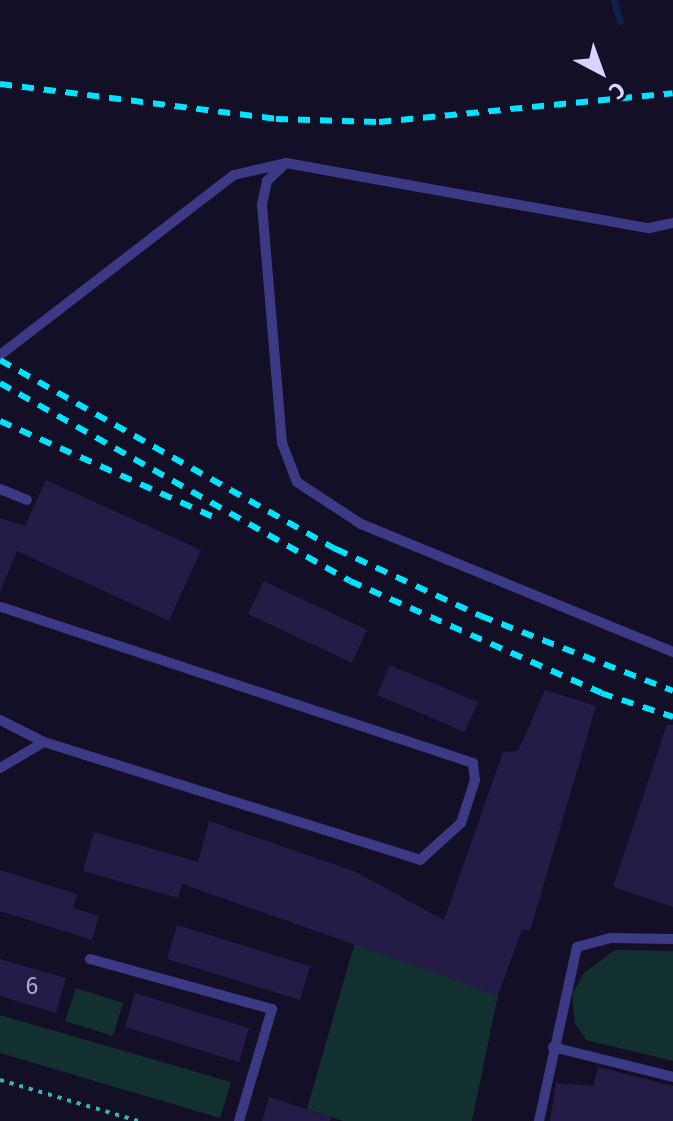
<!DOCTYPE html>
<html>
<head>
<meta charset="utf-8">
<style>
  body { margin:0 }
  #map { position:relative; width:673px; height:1121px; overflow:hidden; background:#130f26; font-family:"Fira Sans",sans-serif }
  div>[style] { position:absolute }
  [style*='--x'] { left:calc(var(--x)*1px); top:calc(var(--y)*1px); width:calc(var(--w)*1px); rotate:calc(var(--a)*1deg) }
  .green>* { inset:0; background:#12302f }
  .stream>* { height:7px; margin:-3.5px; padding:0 3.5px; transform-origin:3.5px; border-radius:3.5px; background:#0c2248 }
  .building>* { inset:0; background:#241b47 }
  .path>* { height:4px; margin-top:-2px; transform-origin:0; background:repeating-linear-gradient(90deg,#2fb8b0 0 4px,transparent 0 10px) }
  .service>* { height:10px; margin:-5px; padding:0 5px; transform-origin:5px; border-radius:5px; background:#3d3a85 }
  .rail>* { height:6px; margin-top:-3px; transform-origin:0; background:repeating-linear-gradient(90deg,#00e5ff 0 12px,transparent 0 22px) }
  span { translate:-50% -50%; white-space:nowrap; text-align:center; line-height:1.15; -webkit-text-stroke:8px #130f26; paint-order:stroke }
  .number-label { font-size:24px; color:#aca6d1 }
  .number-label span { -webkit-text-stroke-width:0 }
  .north { position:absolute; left:561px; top:32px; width:80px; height:80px; -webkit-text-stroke:6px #130f26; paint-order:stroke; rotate:139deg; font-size:22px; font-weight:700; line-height:32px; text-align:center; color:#d9d4ff }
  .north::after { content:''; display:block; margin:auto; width:28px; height:36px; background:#d9d4ff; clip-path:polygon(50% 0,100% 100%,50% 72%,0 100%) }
</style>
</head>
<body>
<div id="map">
  <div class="green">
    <div style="clip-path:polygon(355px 942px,498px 995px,472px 1121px,343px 1121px,307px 1109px)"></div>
    <div style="clip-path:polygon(615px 950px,673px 951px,673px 1061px,586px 1040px,575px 1023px,572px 994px,585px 972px)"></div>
    <div style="clip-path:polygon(76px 988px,123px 1003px,113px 1036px,65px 1021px)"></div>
    <div style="clip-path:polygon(0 1015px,231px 1082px,220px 1118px,0 1053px)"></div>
  </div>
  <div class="stream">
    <div style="--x:614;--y:0;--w:22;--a:74"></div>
  </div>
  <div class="building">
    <div style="clip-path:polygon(46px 480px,201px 550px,169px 621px,17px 551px,0 592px,0 518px,25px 526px)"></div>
    <div style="clip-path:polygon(264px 581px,367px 630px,352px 663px,248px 614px)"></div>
    <div style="clip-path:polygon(390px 665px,478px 702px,465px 732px,377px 695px)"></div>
    <div style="clip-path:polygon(545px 690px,596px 706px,530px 931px,522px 929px,498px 995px,182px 884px,178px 898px,83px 871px,94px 832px,198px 862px,209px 821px,356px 872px,444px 920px,503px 752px,518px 751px)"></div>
    <div style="clip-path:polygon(667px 724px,673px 725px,673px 907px,613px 887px)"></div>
    <div style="clip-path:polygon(0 870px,77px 894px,73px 908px,99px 916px,92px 940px,0 911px)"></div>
    <div style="clip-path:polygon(177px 925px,310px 966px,300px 1000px,167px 959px)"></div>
    <div style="clip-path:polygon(0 959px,66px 978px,56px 1013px,0 996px)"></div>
    <div style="clip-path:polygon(135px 993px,249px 1028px,239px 1062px,125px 1027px)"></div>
    <div style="clip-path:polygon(598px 1067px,673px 1086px,673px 1121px,550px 1121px,556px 1083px,593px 1086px)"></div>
    <div style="clip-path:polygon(269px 1097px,331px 1117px,330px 1121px,262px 1121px)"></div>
  </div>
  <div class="path">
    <div style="--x:0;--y:1080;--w:144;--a:16.5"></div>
  </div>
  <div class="service">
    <div style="--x:286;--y:163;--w:26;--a:137"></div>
    <div style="--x:267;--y:181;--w:25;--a:102"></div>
    <div style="--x:262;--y:205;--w:239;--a:85.2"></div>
    <div style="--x:282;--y:443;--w:42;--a:69"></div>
    <div style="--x:297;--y:482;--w:77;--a:33.3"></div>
    <div style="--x:361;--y:524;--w:337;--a:22.3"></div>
    <div style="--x:0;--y:355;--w:295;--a:-37.6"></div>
    <div style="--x:234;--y:175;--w:53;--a:-13"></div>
    <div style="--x:286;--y:163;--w:369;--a:10.2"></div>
    <div style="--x:649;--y:228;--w:25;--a:-12"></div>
    <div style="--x:0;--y:489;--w:29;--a:22"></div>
    <div style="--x:0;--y:720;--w:49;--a:26.6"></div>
    <div style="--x:0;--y:768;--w:51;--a:-30.6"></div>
    <div style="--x:44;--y:742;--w:394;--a:17.4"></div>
    <div style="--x:420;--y:860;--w:55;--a:-42.1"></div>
    <div style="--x:461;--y:823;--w:45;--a:-72"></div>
    <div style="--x:475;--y:780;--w:17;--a:-97"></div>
    <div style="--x:473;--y:763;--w:497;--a:-161.7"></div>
    <div style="--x:90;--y:959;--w:189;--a:15.4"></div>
    <div style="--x:272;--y:1009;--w:117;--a:106.4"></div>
    <div style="--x:553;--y:1047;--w:124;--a:14"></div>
    <div style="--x:539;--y:1121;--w:178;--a:-77.7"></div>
    <div style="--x:577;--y:947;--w:35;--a:-15"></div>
    <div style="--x:611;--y:938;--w:62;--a:0.9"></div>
  </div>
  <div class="rail">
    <div style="--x:0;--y:84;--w:278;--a:7.2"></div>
    <div style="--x:276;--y:119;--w:103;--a:1.7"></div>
    <div style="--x:379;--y:122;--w:295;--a:-5.6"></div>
    <div style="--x:0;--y:360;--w:386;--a:29.4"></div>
    <div style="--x:336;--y:549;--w:160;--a:24.8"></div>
    <div style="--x:481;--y:616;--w:206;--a:21.3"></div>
    <div style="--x:0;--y:383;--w:402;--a:29.5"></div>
    <div style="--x:350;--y:581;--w:275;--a:24"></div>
    <div style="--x:601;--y:693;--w:76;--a:18.4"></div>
    <div style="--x:0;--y:421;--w:237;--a:24.2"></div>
  </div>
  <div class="number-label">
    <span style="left:32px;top:987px">6</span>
  </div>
  <div class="north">С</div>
</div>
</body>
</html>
